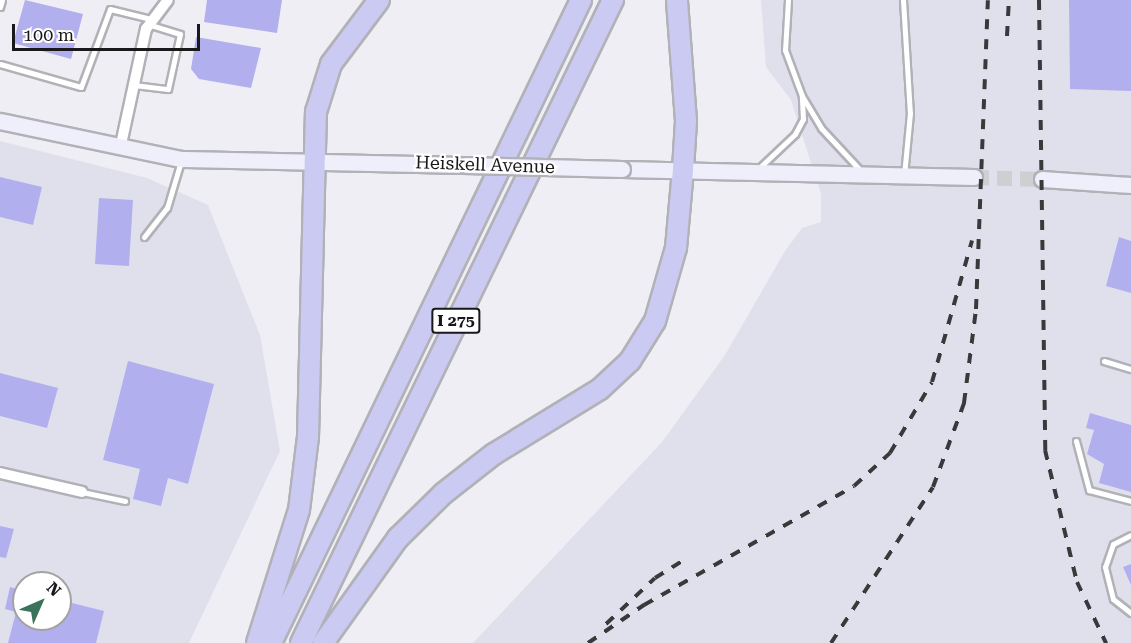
<!DOCTYPE html>
<html>
<head>
<meta charset="utf-8">
<style>
  body { margin:0 }
  #map { position:relative; width:1131px; height:643px; overflow:hidden; background:#eeeef4; font-family:"Roboto Serif",serif }
  div>[style] { position:absolute }
  [style*='--x'] { left:calc(var(--x)*1px); top:calc(var(--y)*1px); width:calc(var(--w)*1px); rotate:calc(var(--a)*1deg) }
  .built>* { inset:0; background:#e0e0ed }
  .building>* { inset:0; background:#b2afef }
  .secondary-tunnel>* { height:15px; margin-top:-7.5px; transform-origin:0; background:repeating-linear-gradient(90deg,#ceced3 0 15px,transparent 0 23px) }
  .roads { filter:drop-shadow(2px 0 #b1b1b7) drop-shadow(-2px 0 #b1b1b7) drop-shadow(0 2px #b1b1b7) drop-shadow(0 -2px #b1b1b7) }
  .lane>* { height:5px; margin:-2.5px; padding:0 2.5px; transform-origin:2.5px; border-radius:2.5px; background:#fff }
  .street>* { height:10px; margin:-5px; padding:0 5px; transform-origin:5px; border-radius:5px; background:#fff }
  .secondary>* { height:15px; margin:-7.5px; padding:0 7.5px; transform-origin:7.5px; border-radius:7.5px; background:#efeffb }
  .highway>* { height:20px; margin:-10px; padding:0 10px; transform-origin:10px; border-radius:10px; background:#cbcaf2 }
  .rail>* { height:4px; margin-top:-2px; transform-origin:0; background:repeating-linear-gradient(90deg,#39393c 0 10px,transparent 0 20px) }
  .bridges { filter:drop-shadow(2px 0 #b1b1b7) drop-shadow(-2px 0 #b1b1b7) drop-shadow(0 2px #b1b1b7) drop-shadow(0 -2px #b1b1b7) }
  .secondary-bridge>* { height:15px; margin:-7.5px; padding:0 7.5px; transform-origin:7.5px; border-radius:7.5px; background:#efeffb }
  span { translate:-50% -50%; white-space:nowrap; text-align:center; line-height:1.15; -webkit-text-stroke:4.5px #fff; paint-order:stroke }
  .shield-label span { padding:2px 4px; background:#fff; border:2px solid; border-radius:4px; -webkit-text-stroke-width:0 }
  .shield-label { font-size:16px; color:#19191b; font-weight:700 }
  .street-label { font-size:18px; color:#19191b }
  .north { position:absolute; left:12px; top:571px; width:60px; height:60px; box-sizing:border-box; background:#fff; border:2px solid #a3a3a4; border-radius:50%; rotate:45deg; font-size:16px; font-weight:700; line-height:24px; text-align:center; color:#19191b }
  .north::after { content:''; display:block; margin:auto; width:21px; height:27px; background:#39735c; clip-path:polygon(50% 0,100% 100%,50% 72%,0 100%) }
  .scale { position:absolute; left:12px; top:24px; width:188px; height:27px; box-sizing:border-box; border:3px solid #19191b; border-top:0; padding-left:8px; font-size:18px; line-height:21px; white-space:nowrap; color:#19191b; -webkit-text-stroke:4px #fff; paint-order:stroke }
</style>
</head>
<body>
<div id="map">
  <div class="built">
    <div style="clip-path:polygon(761px 0,1131px 0,1131px 643px,473px 643px,662px 442px,725px 355px,785px 251px,802px 228px,821px 222px,821px 194px,791px 100px,766px 67px)"></div>
    <div style="clip-path:polygon(evenodd,0 141px,147px 178px,208px 205px,260px 335px,280px 451px,189px 643px,0 643px,0 141px,24px 583px,60px 583px,60px 619px,24px 619px,24px 583px)"></div>
  </div>
  <div class="building">
    <div style="clip-path:polygon(25px 0,83px 14px,71px 59px,13px 43px)"></div>
    <div style="clip-path:polygon(207px 0,282px 0,277px 33px,204px 22px)"></div>
    <div style="clip-path:polygon(1069px 0,1131px 0,1131px 91px,1070px 89px)"></div>
    <div style="clip-path:polygon(196px 37px,261px 48px,251px 88px,199px 79px,191px 69px)"></div>
    <div style="clip-path:polygon(0 177px,42px 187px,33px 225px,0 217px)"></div>
    <div style="clip-path:polygon(99px 198px,133px 200px,129px 266px,95px 264px)"></div>
    <div style="clip-path:polygon(1119px 237px,1131px 241px,1131px 293px,1106px 286px)"></div>
    <div style="clip-path:polygon(128px 361px,214px 384px,188px 484px,168px 478px,161px 506px,133px 499px,140px 469px,103px 460px)"></div>
    <div style="clip-path:polygon(0 373px,58px 388px,47px 428px,0 416px)"></div>
    <div style="clip-path:polygon(1090px 413px,1131px 425px,1131px 492px,1099px 483px,1104px 464px,1087px 454px,1094px 430px,1086px 428px)"></div>
    <div style="clip-path:polygon(0 526px,14px 529px,6px 558px,0 557px)"></div>
    <div style="clip-path:polygon(1131px 564px,1131px 585px,1123px 567px)"></div>
    <div style="clip-path:polygon(10px 587px,24px 591px,24px 619px,60px 619px,60px 600px,104px 611px,96px 643px,8px 643px,16px 612px,5px 609px)"></div>
  </div>
  <div class="secondary-tunnel">
    <div style="--x:974;--y:177;--w:68;--a:1.7"></div>
  </div>
  <div class="roads">
    <div class="lane">
      <div style="--x:788;--y:0;--w:50;--a:93.4"></div>
      <div style="--x:785;--y:50;--w:49;--a:69.7"></div>
      <div style="--x:802;--y:96;--w:37;--a:59"></div>
      <div style="--x:821;--y:128;--w:57;--a:47.1"></div>
      <div style="--x:903;--y:0;--w:113;--a:86.5"></div>
      <div style="--x:910;--y:113;--w:62;--a:95.5"></div>
      <div style="--x:0;--y:7;--w:7;--a:-74"></div>
      <div style="--x:0;--y:64;--w:84;--a:15.9"></div>
      <div style="--x:81;--y:87;--w:83;--a:-69.6"></div>
      <div style="--x:110;--y:9;--w:42;--a:13.7"></div>
      <div style="--x:134;--y:85;--w:34;--a:7"></div>
      <div style="--x:168;--y:89;--w:56;--a:-77.7"></div>
      <div style="--x:180;--y:34;--w:31;--a:-163"></div>
      <div style="--x:758;--y:169;--w:51;--a:-43.4"></div>
      <div style="--x:795;--y:134;--w:17;--a:-62"></div>
      <div style="--x:803;--y:119;--w:22;--a:-93"></div>
      <div style="--x:144;--y:237;--w:37;--a:-52"></div>
      <div style="--x:167;--y:208;--w:49;--a:-73.4"></div>
      <div style="--x:1104;--y:361;--w:28;--a:17"></div>
      <div style="--x:1076;--y:441;--w:51;--a:75.1"></div>
      <div style="--x:1089;--y:490;--w:43;--a:14.7"></div>
      <div style="--x:82;--y:492;--w:44;--a:11.8"></div>
      <div style="--x:1131;--y:535;--w:20;--a:153"></div>
      <div style="--x:1113;--y:544;--w:24;--a:109"></div>
      <div style="--x:1105;--y:567;--w:33;--a:76"></div>
      <div style="--x:1113;--y:599;--w:23;--a:38"></div>
    </div>
    <div class="street">
      <div style="--x:120;--y:149;--w:123;--a:-77.8"></div>
      <div style="--x:146;--y:29;--w:36;--a:-53"></div>
      <div style="--x:0;--y:473;--w:84;--a:13"></div>
    </div>
    <div class="secondary">
      <div style="--x:0;--y:121;--w:185;--a:11.9"></div>
      <div style="--x:181;--y:159;--w:286;--a:1.2"></div>
      <div style="--x:622;--y:169;--w:352;--a:1.3"></div>
      <div style="--x:1042;--y:179;--w:89;--a:3.9"></div>
    </div>
    <div class="highway">
      <div style="--x:257;--y:643;--w:139;--a:-72.5"></div>
      <div style="--x:299;--y:510;--w:74;--a:-83"></div>
      <div style="--x:308;--y:437;--w:325;--a:-88.6"></div>
      <div style="--x:316;--y:112;--w:50;--a:-72.6"></div>
      <div style="--x:331;--y:64;--w:80;--a:-53.1"></div>
      <div style="--x:271;--y:643;--w:714;--a:-64.26"></div>
      <div style="--x:301;--y:643;--w:715;--a:-64.12"></div>
      <div style="--x:323;--y:643;--w:129;--a:-54.5"></div>
      <div style="--x:398;--y:538;--w:64;--a:-44.4"></div>
      <div style="--x:444;--y:493;--w:63;--a:-38"></div>
      <div style="--x:494;--y:454;--w:124;--a:-31.5"></div>
      <div style="--x:600;--y:389;--w:41;--a:-43"></div>
      <div style="--x:630;--y:361;--w:47;--a:-58"></div>
      <div style="--x:655;--y:321;--w:76;--a:-74"></div>
      <div style="--x:676;--y:248;--w:79;--a:-84.9"></div>
      <div style="--x:683;--y:169;--w:48;--a:-86.4"></div>
      <div style="--x:686;--y:121;--w:121;--a:-94.3"></div>
    </div>
  </div>
  <div class="rail">
    <div style="--x:1039;--y:0;--w:450;--a:89.2"></div>
    <div style="--x:1045;--y:450;--w:136;--a:76.4"></div>
    <div style="--x:1077;--y:582;--w:68;--a:64.6"></div>
    <div style="--x:1007;--y:36;--w:36;--a:-87"></div>
    <div style="--x:606;--y:624;--w:67;--a:-43.2"></div>
    <div style="--x:655;--y:578;--w:38;--a:-32"></div>
    <div style="--x:588;--y:643;--w:68;--a:-34.2"></div>
    <div style="--x:644;--y:605;--w:241;--a:-29.5"></div>
    <div style="--x:854;--y:486;--w:49;--a:-42.5"></div>
    <div style="--x:890;--y:453;--w:82;--a:-59.4"></div>
    <div style="--x:932;--y:382;--w:147;--a:-74.2"></div>
    <div style="--x:831;--y:643;--w:186;--a:-56.8"></div>
    <div style="--x:933;--y:487;--w:90;--a:-69.7"></div>
    <div style="--x:964;--y:403;--w:95;--a:-82.7"></div>
    <div style="--x:976;--y:309;--w:309;--a:-87.8"></div>
  </div>
  <div class="bridges">
    <div class="secondary-bridge">
      <div style="--x:467;--y:165;--w:155;--a:1.5"></div>
    </div>
  </div>
  <div class="shield-label">
    <span style="left:456px;top:321px">I 275</span>
  </div>
  <div class="street-label">
    <span style="left:485px;top:165px;rotate:2deg">Heiskell Avenue</span>
  </div>
  <div class="north">N</div>
  <div class="scale">100 m</div>
</div>
</body>
</html>
